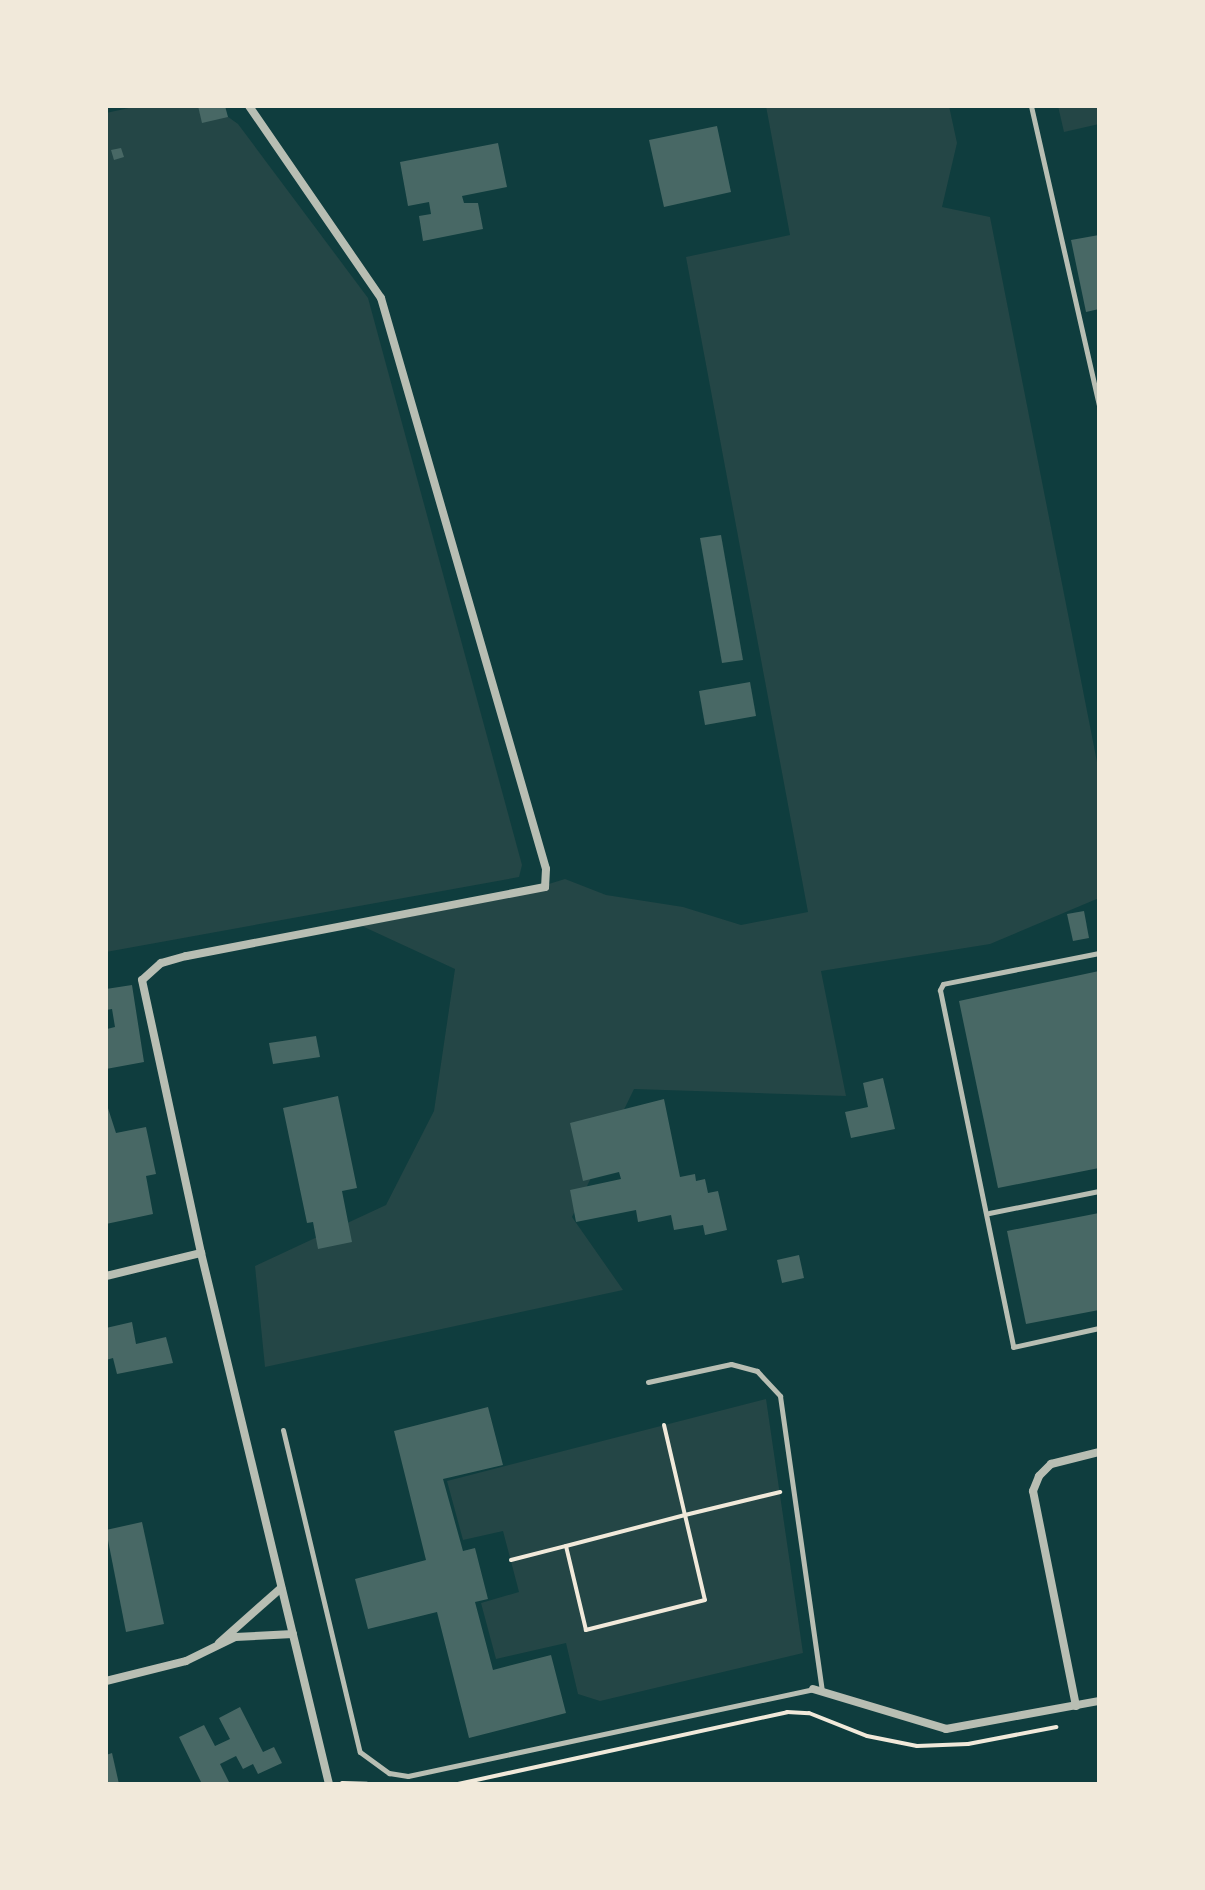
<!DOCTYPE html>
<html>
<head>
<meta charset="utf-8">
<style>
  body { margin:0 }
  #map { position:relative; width:1205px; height:1890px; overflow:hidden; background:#0f3d3e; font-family:"PT Sans",sans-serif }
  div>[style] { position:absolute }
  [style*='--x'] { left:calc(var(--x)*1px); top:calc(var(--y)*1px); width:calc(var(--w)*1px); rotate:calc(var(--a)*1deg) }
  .green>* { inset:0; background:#244646 }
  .building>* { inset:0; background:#486865 }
  .path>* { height:4px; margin:-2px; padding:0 2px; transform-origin:2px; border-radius:2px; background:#f1e9da }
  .service>* { height:5px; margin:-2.5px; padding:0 2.5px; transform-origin:2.5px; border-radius:2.5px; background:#b8beb3 }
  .minor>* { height:8px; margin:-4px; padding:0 4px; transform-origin:4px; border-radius:4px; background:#b8beb3 }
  span { translate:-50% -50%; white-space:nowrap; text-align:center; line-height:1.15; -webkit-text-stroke:6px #f1e9da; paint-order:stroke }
  .frame { position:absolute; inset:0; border:108px solid #f1e9da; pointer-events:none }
</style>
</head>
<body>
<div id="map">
  <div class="green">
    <div style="clip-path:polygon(138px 106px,213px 106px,238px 124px,368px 298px,522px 865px,519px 877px,106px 952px,106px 113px)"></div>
    <div style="clip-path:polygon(766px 106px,949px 106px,957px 143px,942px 207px,990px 217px,1099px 772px,1099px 898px,990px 944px,821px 971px,846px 1096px,634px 1089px,572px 1217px,623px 1290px,265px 1367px,255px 1266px,386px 1205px,434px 1111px,455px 969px,362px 926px,497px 900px,565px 879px,606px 895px,683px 907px,741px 925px,808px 912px,686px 257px,790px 235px)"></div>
    <div style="clip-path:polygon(1058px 106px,1099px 106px,1099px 124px,1064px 132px)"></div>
    <div style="clip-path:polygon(766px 1399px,803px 1653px,600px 1701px,578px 1694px,566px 1643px,496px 1659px,481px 1603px,519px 1592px,503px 1531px,463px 1540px,447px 1481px)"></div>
  </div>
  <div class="building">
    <div style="clip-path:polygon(198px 106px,225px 106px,228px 117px,202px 123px)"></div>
    <div style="clip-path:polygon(717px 126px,731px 192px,664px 207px,649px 140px)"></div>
    <div style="clip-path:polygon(498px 143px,507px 187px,462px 196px,464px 203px,478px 203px,483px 229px,423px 241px,419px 216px,431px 214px,429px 202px,408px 206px,400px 162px)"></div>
    <div style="clip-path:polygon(121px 148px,124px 157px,114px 160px,111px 150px)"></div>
    <div style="clip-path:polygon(1099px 235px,1099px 309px,1086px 312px,1071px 240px)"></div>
    <div style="clip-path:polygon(721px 535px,743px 660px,722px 663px,700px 538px)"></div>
    <div style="clip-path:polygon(750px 682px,756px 716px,705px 725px,699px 691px)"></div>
    <div style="clip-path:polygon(1084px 911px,1089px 938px,1073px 941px,1067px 914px)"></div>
    <div style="clip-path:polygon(1099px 971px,1099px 1168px,998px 1188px,959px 1001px)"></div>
    <div style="clip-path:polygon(132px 985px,144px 1062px,106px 1069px,107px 1029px,115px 1027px,112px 1009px,106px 1010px,106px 989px)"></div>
    <div style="clip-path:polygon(316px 1036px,320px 1057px,273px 1064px,269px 1043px)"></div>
    <div style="clip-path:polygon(883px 1078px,895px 1129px,851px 1138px,845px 1112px,868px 1107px,863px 1083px)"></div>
    <div style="clip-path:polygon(338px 1096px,357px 1188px,342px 1191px,352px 1242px,318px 1249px,313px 1222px,307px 1223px,283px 1108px)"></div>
    <div style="clip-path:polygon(664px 1099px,680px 1177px,695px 1174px,696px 1181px,705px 1179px,708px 1193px,718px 1191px,727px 1230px,705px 1235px,703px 1225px,674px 1230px,671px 1215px,638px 1222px,636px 1210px,576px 1222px,570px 1190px,621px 1179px,619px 1172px,583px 1181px,570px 1123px)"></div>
    <div style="clip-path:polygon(106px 1102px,116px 1133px,146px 1127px,156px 1174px,146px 1176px,153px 1214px,106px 1224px)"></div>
    <div style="clip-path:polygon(1099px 1213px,1099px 1310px,1026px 1324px,1007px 1231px)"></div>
    <div style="clip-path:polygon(799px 1255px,804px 1278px,782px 1283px,777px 1260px)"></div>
    <div style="clip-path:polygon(132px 1322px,136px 1344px,166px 1337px,173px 1363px,117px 1374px,113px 1358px,106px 1360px,106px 1328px)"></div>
    <div style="clip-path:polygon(488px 1407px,503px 1465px,443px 1479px,463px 1551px,475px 1548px,488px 1599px,475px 1602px,493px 1670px,551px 1655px,566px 1713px,469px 1738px,437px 1612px,368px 1629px,355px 1579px,426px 1560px,394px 1431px)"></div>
    <div style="clip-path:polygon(142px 1522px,164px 1624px,126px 1632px,106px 1530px)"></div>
    <div style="clip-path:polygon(240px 1707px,263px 1752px,274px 1747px,282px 1763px,258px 1774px,253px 1764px,243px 1769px,236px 1756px,220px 1764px,230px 1784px,202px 1784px,179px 1737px,204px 1725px,215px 1746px,230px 1739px,219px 1718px)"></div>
    <div style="clip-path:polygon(112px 1753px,119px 1784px,106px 1784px,106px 1755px)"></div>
  </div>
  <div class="path">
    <div style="--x:664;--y:1425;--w:92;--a:76.9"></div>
    <div style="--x:685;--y:1515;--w:87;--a:76.8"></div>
    <div style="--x:705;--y:1600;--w:123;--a:165.9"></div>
    <div style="--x:586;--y:1630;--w:86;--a:-103.4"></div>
    <div style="--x:566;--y:1546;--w:123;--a:-14.6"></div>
    <div style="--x:685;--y:1515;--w:98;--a:-13.6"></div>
    <div style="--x:511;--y:1560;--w:57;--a:-14.3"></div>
    <div style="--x:342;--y:1783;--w:25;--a:2"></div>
    <div style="--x:458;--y:1784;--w:337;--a:-12.3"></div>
    <div style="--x:787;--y:1712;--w:22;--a:3"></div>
    <div style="--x:809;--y:1713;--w:62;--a:21.6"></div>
    <div style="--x:867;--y:1736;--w:51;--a:11.3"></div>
    <div style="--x:917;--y:1746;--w:51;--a:-2.2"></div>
    <div style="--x:968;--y:1744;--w:90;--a:-10.9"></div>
  </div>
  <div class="service">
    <div style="--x:1031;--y:106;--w:307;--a:77.2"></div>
    <div style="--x:1099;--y:953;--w:159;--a:168.8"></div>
    <div style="--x:943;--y:984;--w:7;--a:117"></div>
    <div style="--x:940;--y:990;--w:364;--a:78.4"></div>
    <div style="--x:1013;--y:1347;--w:88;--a:-12.5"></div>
    <div style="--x:989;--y:1213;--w:112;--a:-11.3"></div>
    <div style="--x:648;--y:1382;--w:85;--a:-12.2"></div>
    <div style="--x:731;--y:1364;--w:27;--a:15"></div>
    <div style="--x:757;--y:1371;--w:34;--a:47"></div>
    <div style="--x:780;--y:1396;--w:298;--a:81.9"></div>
    <div style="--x:283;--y:1430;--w:331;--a:76.6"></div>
    <div style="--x:360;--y:1752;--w:36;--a:36"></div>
    <div style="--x:389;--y:1773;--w:19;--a:9"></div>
    <div style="--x:408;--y:1776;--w:414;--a:-12.1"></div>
  </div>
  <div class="minor">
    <div style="--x:249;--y:106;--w:233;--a:55.5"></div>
    <div style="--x:381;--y:298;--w:594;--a:73.88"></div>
    <div style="--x:546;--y:869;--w:18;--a:93"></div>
    <div style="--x:545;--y:887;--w:366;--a:169.1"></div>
    <div style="--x:186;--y:956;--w:26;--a:164"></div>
    <div style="--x:161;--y:963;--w:25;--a:138"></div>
    <div style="--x:142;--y:980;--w:279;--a:77.8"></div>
    <div style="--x:201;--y:1253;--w:546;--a:76.45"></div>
    <div style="--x:106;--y:1276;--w:98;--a:-13.6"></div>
    <div style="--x:219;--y:1643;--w:83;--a:-41.6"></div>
    <div style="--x:106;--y:1681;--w:82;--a:-14"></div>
    <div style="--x:186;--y:1661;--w:55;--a:-26.1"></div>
    <div style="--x:235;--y:1637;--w:58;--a:-3"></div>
    <div style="--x:813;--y:1689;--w:139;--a:16.7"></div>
    <div style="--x:946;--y:1729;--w:156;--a:-10.4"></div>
    <div style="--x:1076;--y:1706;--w:219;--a:-101.3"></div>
    <div style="--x:1033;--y:1491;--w:16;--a:-68"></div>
    <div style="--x:1039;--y:1476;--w:17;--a:-45"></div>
    <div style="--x:1051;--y:1464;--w:49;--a:-14"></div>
  </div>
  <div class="frame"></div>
</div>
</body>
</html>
